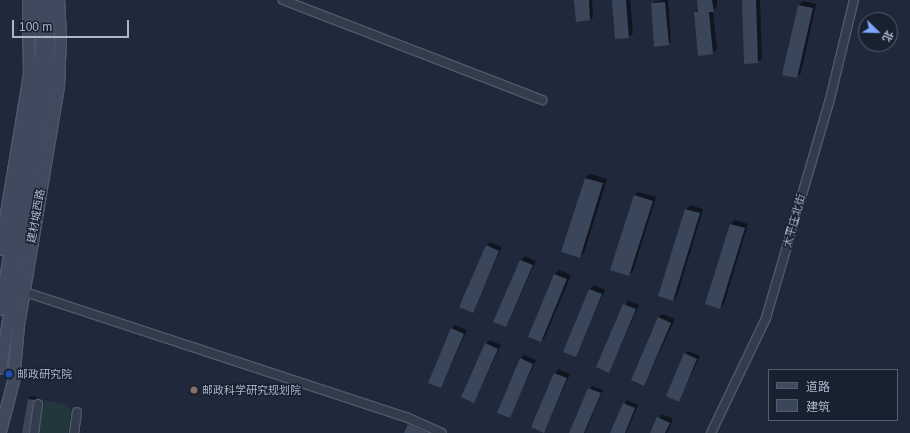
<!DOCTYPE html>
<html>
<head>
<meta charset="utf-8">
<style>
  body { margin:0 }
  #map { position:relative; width:910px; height:433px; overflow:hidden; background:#1f293b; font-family:Arial,"Noto Sans SC",sans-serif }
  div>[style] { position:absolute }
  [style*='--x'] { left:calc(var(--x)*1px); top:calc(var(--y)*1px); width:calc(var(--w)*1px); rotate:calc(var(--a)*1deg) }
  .green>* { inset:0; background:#21373c }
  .shadow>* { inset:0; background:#0007 }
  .building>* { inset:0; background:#3a475b }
  .roads { filter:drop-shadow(1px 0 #505969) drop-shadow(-1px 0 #505969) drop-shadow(0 1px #505969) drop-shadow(0 -1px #505969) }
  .street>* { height:8px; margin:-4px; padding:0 4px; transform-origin:4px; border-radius:4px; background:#333c4b }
  .secondary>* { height:11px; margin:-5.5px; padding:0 5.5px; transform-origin:5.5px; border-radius:5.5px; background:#404a5f }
  .dots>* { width:11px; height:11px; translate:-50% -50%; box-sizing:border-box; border:2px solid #182130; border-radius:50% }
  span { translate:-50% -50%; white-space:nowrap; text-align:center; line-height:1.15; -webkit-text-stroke:3px #182130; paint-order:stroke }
  .street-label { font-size:11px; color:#adb6c8 }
  .poi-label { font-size:11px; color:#adb6c8 }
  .left { translate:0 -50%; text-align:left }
  .legend { position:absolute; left:768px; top:369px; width:130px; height:52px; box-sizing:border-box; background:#182130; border:1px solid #545d6d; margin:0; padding:5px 7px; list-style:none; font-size:12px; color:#adb6c8 }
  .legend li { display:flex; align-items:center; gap:8px; height:20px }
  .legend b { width:20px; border:1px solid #545d6d }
  .north { position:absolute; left:858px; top:12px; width:40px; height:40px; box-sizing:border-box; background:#182130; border:1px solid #545d6d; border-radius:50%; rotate:113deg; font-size:11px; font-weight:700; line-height:16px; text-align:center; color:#adb6c8 }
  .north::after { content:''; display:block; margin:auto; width:14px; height:18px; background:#7ba7ff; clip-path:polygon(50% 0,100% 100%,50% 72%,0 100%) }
  .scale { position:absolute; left:12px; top:20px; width:117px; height:18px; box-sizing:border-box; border:2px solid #adb6c8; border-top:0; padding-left:5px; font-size:12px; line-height:14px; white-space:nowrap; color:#adb6c8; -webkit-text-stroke:3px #182130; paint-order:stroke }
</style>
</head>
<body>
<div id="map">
  <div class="green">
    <div style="clip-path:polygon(45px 400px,67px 405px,71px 412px,68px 433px,38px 433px)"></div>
  </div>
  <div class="shadow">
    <div style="clip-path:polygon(575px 0,592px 0,593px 17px,590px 20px)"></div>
    <div style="clip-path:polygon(613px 0,630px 0,633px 33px,629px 37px)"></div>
    <div style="clip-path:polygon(668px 0,671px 41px,668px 44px,652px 4px,655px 1px)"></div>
    <div style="clip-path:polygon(699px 0,717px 0,717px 7px,713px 10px,717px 49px,713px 53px,699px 55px,695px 13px,699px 9px)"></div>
    <div style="clip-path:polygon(743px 0,760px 0,762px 58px,758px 62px,745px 63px)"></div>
    <div style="clip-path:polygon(803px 1px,816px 4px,801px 73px,797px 77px,799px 5px)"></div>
    <div style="clip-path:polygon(590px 174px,607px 179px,584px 253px,580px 257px,563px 252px,585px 178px)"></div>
    <div style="clip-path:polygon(638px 192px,656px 197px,633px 271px,629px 275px,634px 196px)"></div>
    <div style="clip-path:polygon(690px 205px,703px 209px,677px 296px,673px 300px,686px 209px)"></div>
    <div style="clip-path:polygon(735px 220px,748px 224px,724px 304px,720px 308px,731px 224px)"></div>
    <div style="clip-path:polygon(490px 242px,502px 247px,472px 312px,486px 246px)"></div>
    <div style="clip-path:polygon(525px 256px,536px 261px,506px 326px,521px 260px)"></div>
    <div style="clip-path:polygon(559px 270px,571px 275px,545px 337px,541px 341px,530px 336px,555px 274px)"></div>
    <div style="clip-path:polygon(594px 285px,605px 290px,575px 356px,590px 289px)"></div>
    <div style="clip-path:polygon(628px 300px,639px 305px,609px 371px,597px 366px)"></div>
    <div style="clip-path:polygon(662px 314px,675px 319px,644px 385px,658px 318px)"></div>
    <div style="clip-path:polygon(455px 325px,467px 330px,441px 387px,451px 329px)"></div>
    <div style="clip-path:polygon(490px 340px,501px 345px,474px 402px,486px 344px)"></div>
    <div style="clip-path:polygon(688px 351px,700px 356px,679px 400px,685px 354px)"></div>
    <div style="clip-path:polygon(524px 355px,536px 360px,509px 417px,520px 359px)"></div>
    <div style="clip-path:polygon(559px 369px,570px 374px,544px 432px,555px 373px)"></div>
    <div style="clip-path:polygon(592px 386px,603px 390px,585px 433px,570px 433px)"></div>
    <div style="clip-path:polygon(31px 396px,37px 397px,31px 433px,23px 433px,28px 399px)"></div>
    <div style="clip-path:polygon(627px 400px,638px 405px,626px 433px,611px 433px)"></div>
    <div style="clip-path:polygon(662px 414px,673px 419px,667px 433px,651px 433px)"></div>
    <div style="clip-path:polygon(413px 421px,426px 426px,423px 433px,405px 433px)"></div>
  </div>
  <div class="building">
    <div style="clip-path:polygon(574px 0,589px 0,590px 20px,576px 22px)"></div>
    <div style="clip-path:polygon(612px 0,626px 0,629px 38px,615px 39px)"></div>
    <div style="clip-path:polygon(697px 0,712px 0,714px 12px,709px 12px,713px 54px,698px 56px,694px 12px,698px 12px)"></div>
    <div style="clip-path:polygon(742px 0,756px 0,758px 63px,744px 64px)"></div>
    <div style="clip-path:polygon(665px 2px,669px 45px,654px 47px,651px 3px)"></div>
    <div style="clip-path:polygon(798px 5px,813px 8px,797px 78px,782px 75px)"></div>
    <div style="clip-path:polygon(585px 178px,603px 183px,580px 258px,561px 252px)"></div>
    <div style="clip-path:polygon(634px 195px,653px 201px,629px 276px,610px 270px)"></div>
    <div style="clip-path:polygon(685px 209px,700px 213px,673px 301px,658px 296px)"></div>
    <div style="clip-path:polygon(730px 224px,745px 228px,720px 309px,705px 304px)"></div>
    <div style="clip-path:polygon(486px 245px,499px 251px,473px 313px,459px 307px)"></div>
    <div style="clip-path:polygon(520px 260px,533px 265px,506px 327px,493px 322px)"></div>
    <div style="clip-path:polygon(554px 274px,567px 279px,541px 342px,528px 337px)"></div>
    <div style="clip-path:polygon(589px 289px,602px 294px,576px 357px,563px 352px)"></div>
    <div style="clip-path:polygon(623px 304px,636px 309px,609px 373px,596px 367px)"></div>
    <div style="clip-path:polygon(658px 317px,671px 323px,644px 386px,631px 380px)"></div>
    <div style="clip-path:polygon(451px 328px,464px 334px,441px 388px,428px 383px)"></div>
    <div style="clip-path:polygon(485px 343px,498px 349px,474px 403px,461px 397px)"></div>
    <div style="clip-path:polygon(684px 353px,697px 359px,679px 402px,666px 396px)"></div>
    <div style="clip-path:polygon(520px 358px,533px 364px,510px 418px,497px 413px)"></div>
    <div style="clip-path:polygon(554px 373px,567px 378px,544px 433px,531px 427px)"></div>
    <div style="clip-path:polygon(588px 388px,601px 393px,584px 433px,569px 433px)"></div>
    <div style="clip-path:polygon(28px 399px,35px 400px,29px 433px,22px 433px)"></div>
    <div style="clip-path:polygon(623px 403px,635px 408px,625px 433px,610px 433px)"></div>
    <div style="clip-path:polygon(657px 417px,670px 423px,665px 433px,650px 433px)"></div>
    <div style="clip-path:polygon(408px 424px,428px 433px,404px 433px)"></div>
  </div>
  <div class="roads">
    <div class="street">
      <div style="--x:283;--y:0;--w:278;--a:21.1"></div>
      <div style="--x:19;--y:290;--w:407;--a:18.2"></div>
      <div style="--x:406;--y:417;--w:39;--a:24"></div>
      <div style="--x:34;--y:433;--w:29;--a:-82"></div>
      <div style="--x:74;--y:433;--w:21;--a:-82"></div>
      <div style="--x:711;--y:433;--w:127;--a:-64.4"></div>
      <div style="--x:766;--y:318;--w:224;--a:-73.7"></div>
      <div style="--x:829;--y:103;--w:106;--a:-76.4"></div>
    </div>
    <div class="secondary">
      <div style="--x:0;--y:249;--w:177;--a:-80.6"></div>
      <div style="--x:29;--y:74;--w:74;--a:-90.8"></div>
      <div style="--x:0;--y:309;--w:236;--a:-80.5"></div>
      <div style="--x:39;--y:76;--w:32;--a:-86"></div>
      <div style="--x:41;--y:44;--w:44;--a:-93.9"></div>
      <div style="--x:0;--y:368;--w:292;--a:-80.5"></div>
      <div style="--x:48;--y:80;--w:80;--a:-90"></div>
      <div style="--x:0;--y:431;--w:52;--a:-75.4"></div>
      <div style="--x:13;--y:381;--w:56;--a:-84.9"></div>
      <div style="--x:18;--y:325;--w:242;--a:-80.5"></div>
      <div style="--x:58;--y:86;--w:50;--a:-87.7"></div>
      <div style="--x:60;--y:36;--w:36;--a:-93"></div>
    </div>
  </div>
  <div class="dots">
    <div style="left:9px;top:374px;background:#1a4fb4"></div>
    <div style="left:194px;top:390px;background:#8d6e63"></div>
  </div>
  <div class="street-label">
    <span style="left:36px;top:216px;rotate:-80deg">建材城西路</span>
    <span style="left:794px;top:221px;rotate:-74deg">太平庄北街</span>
  </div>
  <div class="poi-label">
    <span class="left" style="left:17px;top:374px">邮政研究院</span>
    <span class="left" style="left:202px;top:390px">邮政科学研究规划院</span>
  </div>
  <ul class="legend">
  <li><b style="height:5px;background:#404a5f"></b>道路</li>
  <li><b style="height:11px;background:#3a475b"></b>建筑</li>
  </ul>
  <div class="north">北</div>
  <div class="scale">100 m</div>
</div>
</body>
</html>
